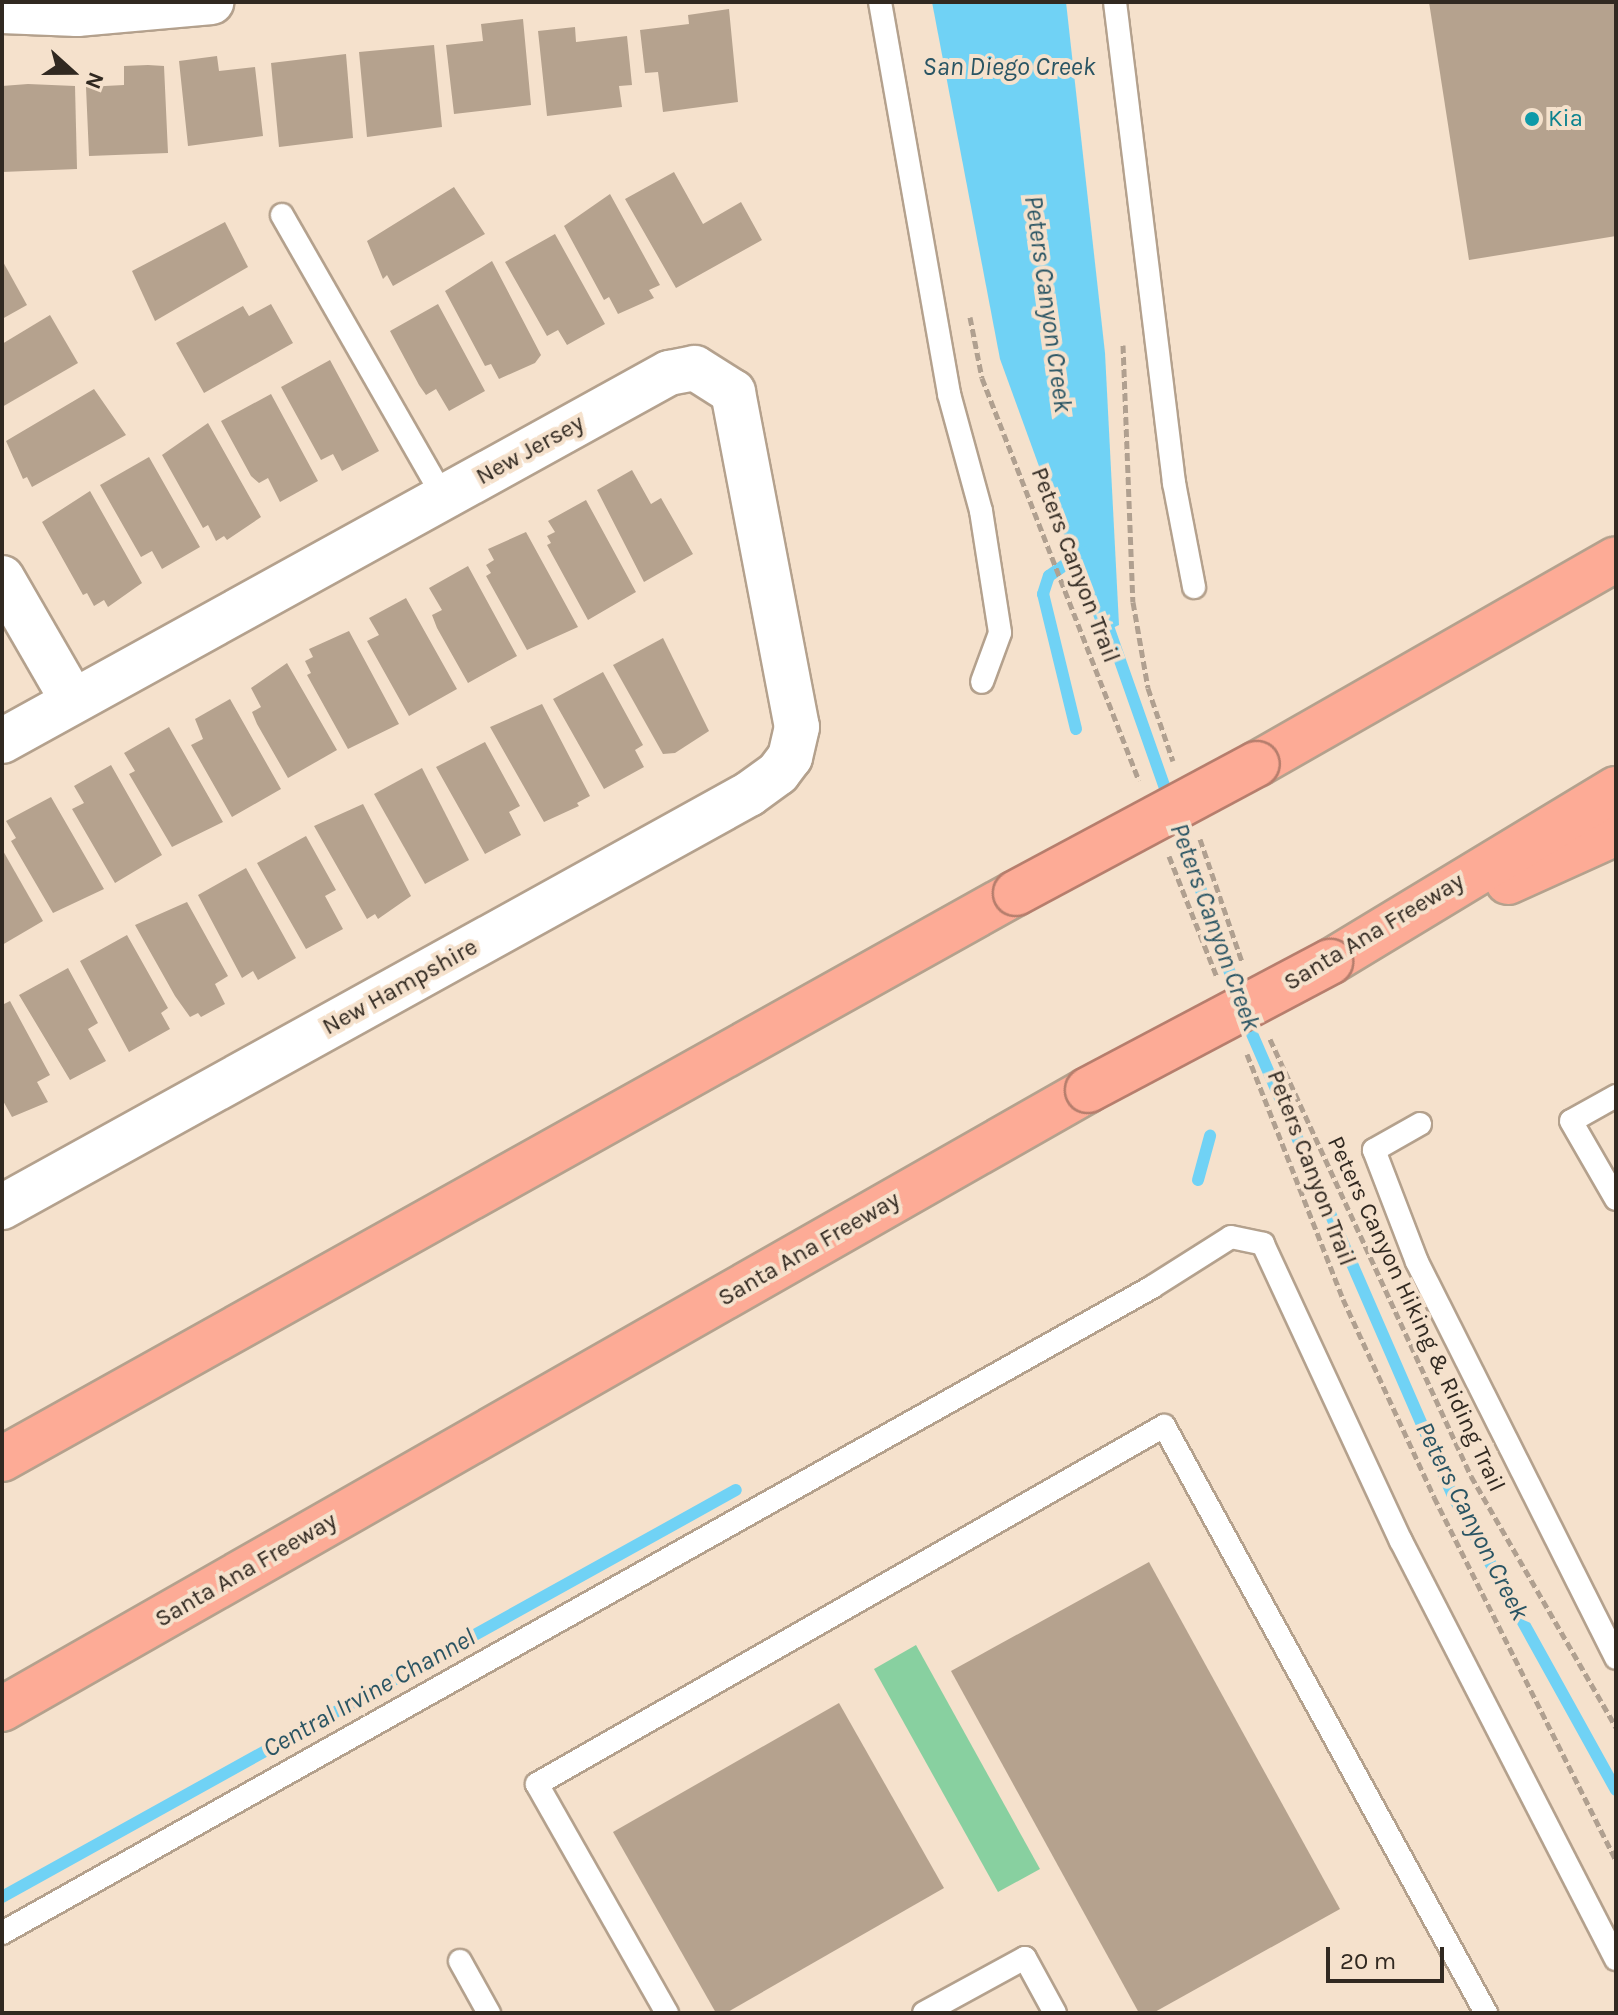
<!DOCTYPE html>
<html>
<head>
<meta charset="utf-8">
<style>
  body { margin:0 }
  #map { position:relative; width:1618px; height:2015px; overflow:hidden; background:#f5e1cc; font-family:Karla,sans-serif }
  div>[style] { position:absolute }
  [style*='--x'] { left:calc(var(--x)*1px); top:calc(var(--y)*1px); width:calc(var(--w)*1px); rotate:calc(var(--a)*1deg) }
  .green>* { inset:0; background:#88d0a0 }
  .water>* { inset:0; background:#70d2f5 }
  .stream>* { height:12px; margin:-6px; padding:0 6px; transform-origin:6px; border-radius:6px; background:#70d2f5 }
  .building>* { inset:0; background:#b5a28e }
  .path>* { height:5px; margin-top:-2.5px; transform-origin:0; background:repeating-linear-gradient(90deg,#b0a090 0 8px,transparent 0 12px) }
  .roads { filter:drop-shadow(2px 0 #b4a18d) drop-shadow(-2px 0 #b4a18d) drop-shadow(0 2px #b4a18d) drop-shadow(0 -2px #b4a18d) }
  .lane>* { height:22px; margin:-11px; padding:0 11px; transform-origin:11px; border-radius:11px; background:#fff }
  .street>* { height:44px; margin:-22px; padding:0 22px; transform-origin:22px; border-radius:22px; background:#fff }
  .highway>* { height:44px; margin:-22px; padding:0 22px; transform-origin:22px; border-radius:22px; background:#fdab96 }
  .bridges { filter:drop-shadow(2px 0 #b67e6d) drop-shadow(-2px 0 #b67e6d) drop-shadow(0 2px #b67e6d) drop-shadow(0 -2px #b67e6d) }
  .highway-bridge>* { height:44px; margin:-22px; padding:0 22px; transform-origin:22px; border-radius:22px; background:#fdab96 }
  .dots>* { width:22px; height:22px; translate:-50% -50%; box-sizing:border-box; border:4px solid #f5e1cc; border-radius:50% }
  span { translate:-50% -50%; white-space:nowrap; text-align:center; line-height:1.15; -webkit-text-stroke:8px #f5e1cc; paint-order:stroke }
  .culture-label { font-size:24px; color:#0d838f }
  .left { translate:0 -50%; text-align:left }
  .street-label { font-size:24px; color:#312921 }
  .water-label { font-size:26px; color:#295463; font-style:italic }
  .frame { position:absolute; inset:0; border:4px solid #312921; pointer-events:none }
  .north { position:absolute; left:32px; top:32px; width:80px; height:80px; -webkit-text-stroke:6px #f5e1cc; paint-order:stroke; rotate:111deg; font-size:22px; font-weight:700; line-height:32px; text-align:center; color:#312921 }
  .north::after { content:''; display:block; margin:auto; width:28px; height:36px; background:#312921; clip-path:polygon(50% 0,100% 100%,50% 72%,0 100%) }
  .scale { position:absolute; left:1326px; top:1947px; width:118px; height:36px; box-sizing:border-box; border:4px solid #312921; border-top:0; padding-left:10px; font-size:24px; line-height:28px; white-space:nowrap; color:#312921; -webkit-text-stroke:6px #f5e1cc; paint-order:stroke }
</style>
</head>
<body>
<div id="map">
  <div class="green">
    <div style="clip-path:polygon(916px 1645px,1040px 1869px,998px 1892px,874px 1669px)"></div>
  </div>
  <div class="water">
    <div style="clip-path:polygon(932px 2px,1066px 2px,1105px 353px,1119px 625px,1100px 634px,1000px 359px)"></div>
  </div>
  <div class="stream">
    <div style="--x:1104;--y:615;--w:437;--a:70.6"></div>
    <div style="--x:1249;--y:1027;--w:511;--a:66.49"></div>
    <div style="--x:1453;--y:1496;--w:336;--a:61"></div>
    <div style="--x:1076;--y:729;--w:139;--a:-103.7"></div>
    <div style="--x:1043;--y:594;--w:19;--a:-72"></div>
    <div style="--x:1049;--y:576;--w:42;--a:-35.2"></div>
    <div style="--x:1198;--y:1180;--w:46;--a:-74.7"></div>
    <div style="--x:2;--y:1897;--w:839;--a:-29.01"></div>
  </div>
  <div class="building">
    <div style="clip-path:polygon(1429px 2px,1616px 2px,1616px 236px,1469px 260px)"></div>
    <div style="clip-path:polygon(729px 9px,738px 102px,663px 112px,658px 72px,645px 73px,640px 30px,689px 24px,688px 15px)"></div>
    <div style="clip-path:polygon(523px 19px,531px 105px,454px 114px,446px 45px,483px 41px,481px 24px)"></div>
    <div style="clip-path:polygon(575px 27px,576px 42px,627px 36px,632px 85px,619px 86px,622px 107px,547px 116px,538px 31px)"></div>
    <div style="clip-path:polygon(434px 45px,442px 127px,367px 137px,359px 52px)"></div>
    <div style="clip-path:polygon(346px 54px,353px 138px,279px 147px,271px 63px)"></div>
    <div style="clip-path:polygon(217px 56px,219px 71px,255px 67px,263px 136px,188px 146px,179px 61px)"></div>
    <div style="clip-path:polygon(148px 65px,164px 66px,168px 153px,89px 156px,86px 87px,124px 85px,124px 66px)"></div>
    <div style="clip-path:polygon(28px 84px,75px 86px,77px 169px,2px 172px,2px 86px)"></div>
    <div style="clip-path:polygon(674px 172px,703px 224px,741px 202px,762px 240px,676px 288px,625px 199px)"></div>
    <div style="clip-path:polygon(454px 187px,485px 234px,393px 286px,387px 275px,383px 279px,367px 241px)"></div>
    <div style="clip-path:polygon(610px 194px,660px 285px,649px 290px,654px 298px,618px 314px,609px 297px,604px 300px,564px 226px)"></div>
    <div style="clip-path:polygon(225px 222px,248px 267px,155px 321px,132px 271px)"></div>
    <div style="clip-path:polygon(555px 234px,605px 324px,567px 345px,558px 330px,547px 336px,505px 262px)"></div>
    <div style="clip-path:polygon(2px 260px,27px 305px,2px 319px)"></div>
    <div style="clip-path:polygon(492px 261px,541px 355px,535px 363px,499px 379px,491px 364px,485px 366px,445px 291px)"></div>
    <div style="clip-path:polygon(271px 304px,293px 343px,204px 393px,176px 343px,243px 306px,249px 316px)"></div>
    <div style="clip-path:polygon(438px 304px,485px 391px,449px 411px,436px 389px,426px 395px,419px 385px,390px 331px)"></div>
    <div style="clip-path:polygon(50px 315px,78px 363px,2px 407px,2px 344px)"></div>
    <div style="clip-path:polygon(330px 360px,379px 451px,342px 471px,333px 454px,321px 460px,281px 387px)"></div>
    <div style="clip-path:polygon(94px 389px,126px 435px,32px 487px,27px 477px,23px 479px,6px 441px)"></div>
    <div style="clip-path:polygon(271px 394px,318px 481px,280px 502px,268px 478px,259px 483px,251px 476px,221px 421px)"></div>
    <div style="clip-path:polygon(208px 423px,261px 517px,227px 540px,224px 536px,216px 541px,208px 525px,203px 528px,162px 455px)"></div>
    <div style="clip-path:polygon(149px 457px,200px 547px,162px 569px,152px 551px,141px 557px,100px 485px)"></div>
    <div style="clip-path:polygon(632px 470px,651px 504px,661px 498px,693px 554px,644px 582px,597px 490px)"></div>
    <div style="clip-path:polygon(90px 491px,142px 583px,108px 607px,104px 600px,94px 606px,87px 593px,83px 595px,42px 522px)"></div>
    <div style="clip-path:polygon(586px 500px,636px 592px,588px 620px,547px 545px,551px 543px,547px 536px,555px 532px,548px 521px)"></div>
    <div style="clip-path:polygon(526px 532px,578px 627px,527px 650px,486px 576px,491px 573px,486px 565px,494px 560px,488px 549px)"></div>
    <div style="clip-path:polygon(468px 566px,517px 656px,468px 683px,437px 628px,432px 615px,442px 610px,429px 588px)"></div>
    <div style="clip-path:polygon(406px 598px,457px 689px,409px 716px,367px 641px,379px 635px,369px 618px)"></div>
    <div style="clip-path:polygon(349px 631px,399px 724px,348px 749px,307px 675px,311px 673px,305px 661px,313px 657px,309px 649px)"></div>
    <div style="clip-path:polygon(663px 638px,709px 731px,675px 753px,663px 754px,613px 665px)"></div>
    <div style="clip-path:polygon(287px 663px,337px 750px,288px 778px,257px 724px,252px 712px,261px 707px,251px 688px)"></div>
    <div style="clip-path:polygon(603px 672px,643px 745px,635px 750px,644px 767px,604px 789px,553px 699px)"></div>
    <div style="clip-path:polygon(230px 699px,281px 789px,232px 817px,191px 745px,203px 739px,195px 719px)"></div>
    <div style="clip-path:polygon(542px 704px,590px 796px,577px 803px,579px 806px,544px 822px,490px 727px)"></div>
    <div style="clip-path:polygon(169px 727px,223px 822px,172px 847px,129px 774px,135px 771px,124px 753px)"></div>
    <div style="clip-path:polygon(485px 742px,520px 806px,509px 812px,521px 835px,485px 854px,436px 767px)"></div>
    <div style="clip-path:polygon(111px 765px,162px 855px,115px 883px,72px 809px,84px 803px,74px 786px)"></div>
    <div style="clip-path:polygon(422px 768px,469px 860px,425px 884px,374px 794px)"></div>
    <div style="clip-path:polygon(51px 797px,104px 889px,53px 913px,11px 841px,16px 838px,6px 821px)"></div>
    <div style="clip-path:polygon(363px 804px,411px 896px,378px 919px,375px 914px,367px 919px,314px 826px)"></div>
    <div style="clip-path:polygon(306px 836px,336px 890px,325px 896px,343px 929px,306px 949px,257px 863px)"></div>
    <div style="clip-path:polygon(2px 849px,43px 921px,2px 945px)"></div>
    <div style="clip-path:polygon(246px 868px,296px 958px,258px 980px,253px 971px,242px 978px,198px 895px)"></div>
    <div style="clip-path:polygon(187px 902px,228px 976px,215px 984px,225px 1004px,201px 1017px,198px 1013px,190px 1017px,175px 996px,135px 925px)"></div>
    <div style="clip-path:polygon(127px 935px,168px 1008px,161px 1013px,170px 1029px,129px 1052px,80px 961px)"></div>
    <div style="clip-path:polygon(68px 968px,98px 1023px,88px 1029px,106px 1061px,70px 1080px,19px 995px)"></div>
    <div style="clip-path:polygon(10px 1001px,50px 1075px,37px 1082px,48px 1102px,12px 1117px,2px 1099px,2px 1005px)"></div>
    <div style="clip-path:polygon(1149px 1562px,1340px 1909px,1153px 2013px,1139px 2013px,951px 1671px)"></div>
    <div style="clip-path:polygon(839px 1703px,944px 1888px,726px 2013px,716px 2013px,613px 1832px)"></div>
  </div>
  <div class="path">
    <div style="--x:970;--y:317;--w:62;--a:78.9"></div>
    <div style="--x:982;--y:378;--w:432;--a:68.7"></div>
    <div style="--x:1123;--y:345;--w:257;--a:87.8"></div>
    <div style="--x:1133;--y:602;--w:87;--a:80.1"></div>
    <div style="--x:1148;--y:688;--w:77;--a:71.1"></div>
    <div style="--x:1200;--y:839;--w:130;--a:71.1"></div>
    <div style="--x:1169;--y:856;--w:130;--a:68.4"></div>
    <div style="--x:1270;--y:1039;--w:481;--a:65.3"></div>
    <div style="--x:1471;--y:1476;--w:290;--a:60"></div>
    <div style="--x:1247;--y:1054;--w:263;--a:68.6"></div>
    <div style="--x:1343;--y:1299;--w:218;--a:65.3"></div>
    <div style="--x:1434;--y:1497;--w:407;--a:63.4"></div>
  </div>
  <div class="roads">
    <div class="lane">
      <div style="--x:880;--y:2;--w:398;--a:80"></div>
      <div style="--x:949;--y:394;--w:121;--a:74.7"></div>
      <div style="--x:981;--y:511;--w:123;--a:81.1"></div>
      <div style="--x:1000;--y:633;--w:52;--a:110.2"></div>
      <div style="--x:1115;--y:2;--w:485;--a:83"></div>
      <div style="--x:1174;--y:483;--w:106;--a:79.1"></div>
      <div style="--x:282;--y:215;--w:326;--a:60.2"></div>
      <div style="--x:1616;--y:1096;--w:51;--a:150.9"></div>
      <div style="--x:1571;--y:1121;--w:90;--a:60"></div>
      <div style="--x:1420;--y:1124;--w:53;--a:150.5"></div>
      <div style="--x:1374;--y:1150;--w:120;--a:69"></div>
      <div style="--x:1417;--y:1262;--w:443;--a:63.3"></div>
      <div style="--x:2;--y:1933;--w:1319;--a:-29.32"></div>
      <div style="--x:1152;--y:1287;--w:93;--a:-32.3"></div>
      <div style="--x:1231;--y:1237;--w:33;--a:12"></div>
      <div style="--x:1263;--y:1244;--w:327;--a:65.1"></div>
      <div style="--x:1401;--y:1541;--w:470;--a:62.8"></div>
      <div style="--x:460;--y:1961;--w:60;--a:60.9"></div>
      <div style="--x:667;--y:2013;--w:263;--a:-119.6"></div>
      <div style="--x:537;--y:1784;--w:722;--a:-29.73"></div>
      <div style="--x:1164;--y:1426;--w:670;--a:61.25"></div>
      <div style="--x:924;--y:2013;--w:115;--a:-28.6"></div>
      <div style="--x:1025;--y:1958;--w:63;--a:61.4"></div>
    </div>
    <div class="street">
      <div style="--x:2;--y:11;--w:75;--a:2.3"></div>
      <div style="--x:77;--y:14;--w:135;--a:-5.1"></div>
      <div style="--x:2;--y:578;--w:142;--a:60"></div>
      <div style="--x:2;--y:741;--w:762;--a:-28.89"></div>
      <div style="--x:669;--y:373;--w:26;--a:-11"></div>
      <div style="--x:695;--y:368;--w:45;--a:32.3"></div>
      <div style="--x:733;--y:392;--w:341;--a:79.2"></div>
      <div style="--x:797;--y:727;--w:31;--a:103"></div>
      <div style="--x:790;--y:757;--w:20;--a:127"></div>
      <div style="--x:778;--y:773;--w:36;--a:144"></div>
      <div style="--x:749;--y:794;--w:854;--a:151.06"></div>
    </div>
    <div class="highway">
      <div style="--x:1257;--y:764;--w:413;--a:-29.7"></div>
      <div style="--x:1508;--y:882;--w:119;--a:-24.4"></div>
      <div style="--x:1330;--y:962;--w:334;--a:-31.2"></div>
      <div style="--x:2;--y:1459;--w:1161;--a:-29.17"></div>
      <div style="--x:2;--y:1709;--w:1250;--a:-29.68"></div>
    </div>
  </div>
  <div class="bridges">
    <div class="highway-bridge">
      <div style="--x:1016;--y:893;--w:273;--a:-28.2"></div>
      <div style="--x:1088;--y:1090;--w:274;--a:-27.9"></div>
    </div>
  </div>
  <div class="dots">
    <div style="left:1532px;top:119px;background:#0f9aa8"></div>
  </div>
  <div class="culture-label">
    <span class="left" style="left:1548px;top:119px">Kia</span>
  </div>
  <div class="street-label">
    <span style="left:530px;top:450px;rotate:-29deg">New Jersey</span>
    <span style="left:1075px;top:565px;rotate:69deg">Peters Canyon Trail</span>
    <span style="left:1374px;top:932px;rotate:-31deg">Santa Ana Freeway</span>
    <span style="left:400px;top:987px;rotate:-29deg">New Hampshire</span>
    <span style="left:1311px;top:1168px;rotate:69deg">Peters Canyon Trail</span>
    <span style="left:809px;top:1249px;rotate:-30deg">Santa Ana Freeway</span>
    <span style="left:1416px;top:1314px;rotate:65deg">Peters Canyon Hiking &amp; Riding Trail</span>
    <span style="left:246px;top:1570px;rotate:-30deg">Santa Ana Freeway</span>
  </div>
  <div class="water-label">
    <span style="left:1009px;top:67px">San Diego Creek</span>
    <span style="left:1048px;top:304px;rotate:82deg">Peters Canyon Creek</span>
    <span style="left:1215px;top:927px;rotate:70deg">Peters Canyon Creek</span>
    <span style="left:1472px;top:1521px;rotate:63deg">Peters Canyon Creek</span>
    <span style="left:369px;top:1693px;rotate:-29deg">Central Irvine Channel</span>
  </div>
  <div class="frame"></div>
  <div class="north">N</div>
  <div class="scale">20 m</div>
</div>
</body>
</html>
